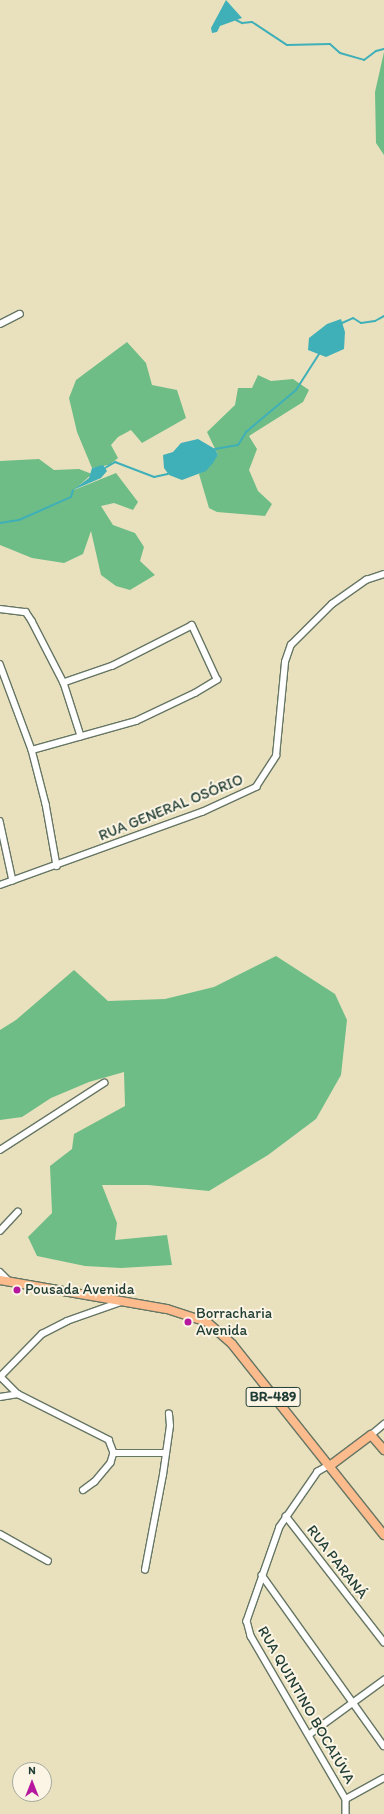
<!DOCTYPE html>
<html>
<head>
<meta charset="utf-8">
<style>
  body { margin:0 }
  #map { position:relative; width:384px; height:1814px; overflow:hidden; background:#e9e1be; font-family:Itim,sans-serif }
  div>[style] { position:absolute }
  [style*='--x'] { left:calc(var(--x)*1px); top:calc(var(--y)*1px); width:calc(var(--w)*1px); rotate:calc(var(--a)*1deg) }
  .forest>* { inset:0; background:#6ebd87 }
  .water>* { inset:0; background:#3fafb8 }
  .stream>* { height:2px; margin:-1px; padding:0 1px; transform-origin:1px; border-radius:1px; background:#3fafb8 }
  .roads { filter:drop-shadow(1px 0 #667664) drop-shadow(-1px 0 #667664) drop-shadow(0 1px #667664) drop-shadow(0 -1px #667664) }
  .minor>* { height:5.5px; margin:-2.75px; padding:0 2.75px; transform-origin:2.75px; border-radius:2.75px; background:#fff }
  .primary>* { height:8px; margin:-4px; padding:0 4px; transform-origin:4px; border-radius:4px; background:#fbbb8d }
  .dots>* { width:11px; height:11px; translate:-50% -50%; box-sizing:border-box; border:2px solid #fcf5e5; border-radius:50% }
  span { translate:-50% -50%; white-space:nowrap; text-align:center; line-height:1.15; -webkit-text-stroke:4px #fcf5e5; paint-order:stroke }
  .shield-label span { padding:1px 3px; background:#fcf5e5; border:1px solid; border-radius:3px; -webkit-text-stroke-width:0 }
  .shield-label { font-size:14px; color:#1f3d34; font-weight:700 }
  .street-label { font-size:15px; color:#1f3d34 }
  .poi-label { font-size:15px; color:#1f3d34 }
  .left { translate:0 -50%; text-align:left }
  .north { position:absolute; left:12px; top:1762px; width:40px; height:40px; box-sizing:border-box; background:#fcf5e5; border:1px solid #a4ab9e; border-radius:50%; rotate:0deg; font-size:11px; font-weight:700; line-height:16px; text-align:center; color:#1f3d34 }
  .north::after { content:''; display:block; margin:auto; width:14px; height:18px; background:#b5179e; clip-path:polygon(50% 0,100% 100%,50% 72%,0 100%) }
</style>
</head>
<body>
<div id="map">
  <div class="forest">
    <div style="clip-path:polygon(384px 52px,384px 155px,376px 143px,375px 92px)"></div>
    <div style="clip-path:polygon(127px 342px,146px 363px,152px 385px,177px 390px,186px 418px,142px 443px,131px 430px,118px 437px,111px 445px,118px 458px,109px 465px,92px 468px,77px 432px,69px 398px,76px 380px)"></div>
    <div style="clip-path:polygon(258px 375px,271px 381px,293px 379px,309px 390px,303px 402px,249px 436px,257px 449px,249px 470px,258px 491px,272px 504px,265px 516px,217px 512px,209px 508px,199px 474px,209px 467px,218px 455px,207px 432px,235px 405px,238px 388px,252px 388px)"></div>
    <div style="clip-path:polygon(39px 459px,54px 470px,79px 469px,92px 474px,74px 490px,116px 473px,138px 502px,133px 510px,114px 503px,101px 506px,113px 525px,135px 533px,144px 547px,140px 561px,155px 575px,130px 590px,116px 586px,101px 575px,91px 531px,83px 554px,64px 563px,32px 558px,0 545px,0 461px)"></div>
    <div style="clip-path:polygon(276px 956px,335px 994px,347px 1020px,341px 1075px,316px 1119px,268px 1155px,209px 1191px,148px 1185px,102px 1185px,117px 1223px,115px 1240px,167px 1235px,172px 1265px,121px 1268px,85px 1266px,37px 1256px,28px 1237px,52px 1213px,50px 1166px,72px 1149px,74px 1134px,125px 1106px,124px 1072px,89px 1082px,51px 1098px,22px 1117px,0 1120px,0 1030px,16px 1020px,74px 970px,108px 1001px,165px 999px,214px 987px)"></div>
  </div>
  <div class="water">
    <div style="clip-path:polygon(226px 0,242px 18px,220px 26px,217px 32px,212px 33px,211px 28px)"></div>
    <div style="clip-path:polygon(341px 319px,345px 332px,344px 349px,326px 357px,308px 350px,309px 338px,327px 324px)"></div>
    <div style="clip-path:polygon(198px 439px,215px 449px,218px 455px,213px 463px,206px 471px,182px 480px,169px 475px,164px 468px,163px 455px,173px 452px,181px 443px)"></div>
    <div style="clip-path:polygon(103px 465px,107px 471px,101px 478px,73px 490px,89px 478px,92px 468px)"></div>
  </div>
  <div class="stream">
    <div style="--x:236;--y:20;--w:7;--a:27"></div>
    <div style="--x:242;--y:23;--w:10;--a:-6"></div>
    <div style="--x:252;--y:22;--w:42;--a:33.3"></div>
    <div style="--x:287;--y:45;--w:43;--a:-1.3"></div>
    <div style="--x:330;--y:44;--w:13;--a:42"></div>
    <div style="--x:340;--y:53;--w:25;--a:16"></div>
    <div style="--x:364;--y:60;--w:15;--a:-37"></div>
    <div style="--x:376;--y:51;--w:8;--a:-14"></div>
    <div style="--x:342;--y:323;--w:12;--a:-24"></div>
    <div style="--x:353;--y:318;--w:9;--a:32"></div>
    <div style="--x:361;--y:323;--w:14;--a:-8"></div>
    <div style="--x:375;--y:321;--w:10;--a:-29"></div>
    <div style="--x:215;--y:449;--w:23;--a:-10"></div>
    <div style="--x:238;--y:445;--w:15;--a:-58"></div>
    <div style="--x:246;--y:432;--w:65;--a:-40"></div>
    <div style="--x:296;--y:390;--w:43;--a:-57.4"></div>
    <div style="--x:105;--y:468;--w:12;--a:-31"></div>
    <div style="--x:115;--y:462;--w:42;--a:21"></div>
    <div style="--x:154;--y:477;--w:14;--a:-12"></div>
    <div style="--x:0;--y:523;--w:19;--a:-9"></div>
    <div style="--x:19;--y:520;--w:57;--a:-23.9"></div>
    <div style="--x:71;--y:497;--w:7;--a:-74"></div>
  </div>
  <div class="roads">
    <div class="minor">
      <div style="--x:0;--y:324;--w:22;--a:-27"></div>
      <div style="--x:0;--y:609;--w:26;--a:7"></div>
      <div style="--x:26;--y:612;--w:11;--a:56"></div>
      <div style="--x:32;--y:621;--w:70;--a:62.7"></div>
      <div style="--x:64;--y:683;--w:56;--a:72.2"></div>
      <div style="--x:0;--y:664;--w:92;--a:69.6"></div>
      <div style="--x:32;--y:750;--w:56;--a:75.5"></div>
      <div style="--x:46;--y:804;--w:63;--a:79.9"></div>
      <div style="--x:32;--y:750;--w:108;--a:-15.6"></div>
      <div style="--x:136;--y:721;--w:65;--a:-25.4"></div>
      <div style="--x:195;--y:693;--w:26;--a:-31"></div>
      <div style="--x:217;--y:680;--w:60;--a:-114.8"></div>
      <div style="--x:192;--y:626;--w:89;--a:153.1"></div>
      <div style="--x:113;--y:666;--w:52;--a:160.9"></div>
      <div style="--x:0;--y:821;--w:61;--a:77.8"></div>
      <div style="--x:0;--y:885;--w:215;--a:-19.9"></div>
      <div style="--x:202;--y:812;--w:60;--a:-24.8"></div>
      <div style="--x:256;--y:787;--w:37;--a:-57"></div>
      <div style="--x:276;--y:756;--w:94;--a:-84.5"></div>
      <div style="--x:285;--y:662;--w:18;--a:-71"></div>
      <div style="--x:291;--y:645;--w:58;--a:-45"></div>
      <div style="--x:332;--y:604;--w:42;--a:-35.2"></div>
      <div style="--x:366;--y:580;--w:19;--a:-18"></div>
      <div style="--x:0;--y:1150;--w:124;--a:-32.8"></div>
      <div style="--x:0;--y:1231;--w:26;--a:-47"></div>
      <div style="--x:0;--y:1272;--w:13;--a:45"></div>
      <div style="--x:0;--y:1377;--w:60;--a:-45.7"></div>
      <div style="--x:42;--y:1334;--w:28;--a:-27"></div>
      <div style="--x:67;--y:1321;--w:57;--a:-19.4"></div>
      <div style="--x:1;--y:1377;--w:24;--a:45"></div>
      <div style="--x:0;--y:1397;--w:18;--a:-9"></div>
      <div style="--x:18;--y:1394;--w:102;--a:26.8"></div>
      <div style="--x:109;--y:1440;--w:14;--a:69"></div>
      <div style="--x:114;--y:1453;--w:10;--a:107"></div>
      <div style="--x:111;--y:1463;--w:25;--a:130"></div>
      <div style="--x:95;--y:1482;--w:14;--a:144"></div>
      <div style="--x:371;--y:1435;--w:17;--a:-40"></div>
      <div style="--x:114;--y:1453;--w:52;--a:0"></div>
      <div style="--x:330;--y:1465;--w:14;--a:150"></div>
      <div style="--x:318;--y:1472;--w:67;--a:124.6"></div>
      <div style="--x:280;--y:1527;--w:100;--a:109.3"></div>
      <div style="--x:247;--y:1621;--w:16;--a:75"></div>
      <div style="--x:251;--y:1636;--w:189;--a:59.8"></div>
      <div style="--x:346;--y:1799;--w:15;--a:90"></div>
      <div style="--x:286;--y:1516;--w:160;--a:52.1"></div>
      <div style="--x:0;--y:1534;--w:55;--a:29.4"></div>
      <div style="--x:145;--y:1570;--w:97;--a:-79.3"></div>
      <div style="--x:163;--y:1475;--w:49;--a:-81.9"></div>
      <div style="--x:170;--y:1426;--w:12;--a:-95"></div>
      <div style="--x:262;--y:1575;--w:210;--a:54.5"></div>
      <div style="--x:310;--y:1734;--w:92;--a:-36.1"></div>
      <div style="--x:346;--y:1799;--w:43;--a:-28.9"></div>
    </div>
    <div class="primary">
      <div style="--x:0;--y:1280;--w:169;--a:9.9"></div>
      <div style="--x:167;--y:1309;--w:42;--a:18"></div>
      <div style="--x:207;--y:1322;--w:33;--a:41"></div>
      <div style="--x:232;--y:1344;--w:244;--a:51.5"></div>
      <div style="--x:331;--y:1465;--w:50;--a:-36.9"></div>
      <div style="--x:371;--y:1435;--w:20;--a:49"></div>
    </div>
  </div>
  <div class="dots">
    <div style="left:17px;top:1290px;background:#b5179e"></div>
    <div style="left:188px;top:1322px;background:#b5179e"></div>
  </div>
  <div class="shield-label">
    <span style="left:273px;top:1397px">BR-489</span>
  </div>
  <div class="street-label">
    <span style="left:171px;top:808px;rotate:-22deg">RUA GENERAL OSÓRIO</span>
    <span style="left:337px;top:1562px;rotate:52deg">RUA PARANÁ</span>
    <span style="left:306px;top:1705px;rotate:60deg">RUA QUINTINO BOCAIÚVA</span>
  </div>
  <div class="poi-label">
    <span class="left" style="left:25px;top:1290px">Pousada Avenida</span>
    <span class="left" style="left:196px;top:1322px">Borracharia<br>Avenida</span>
  </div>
  <div class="north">N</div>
</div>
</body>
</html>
